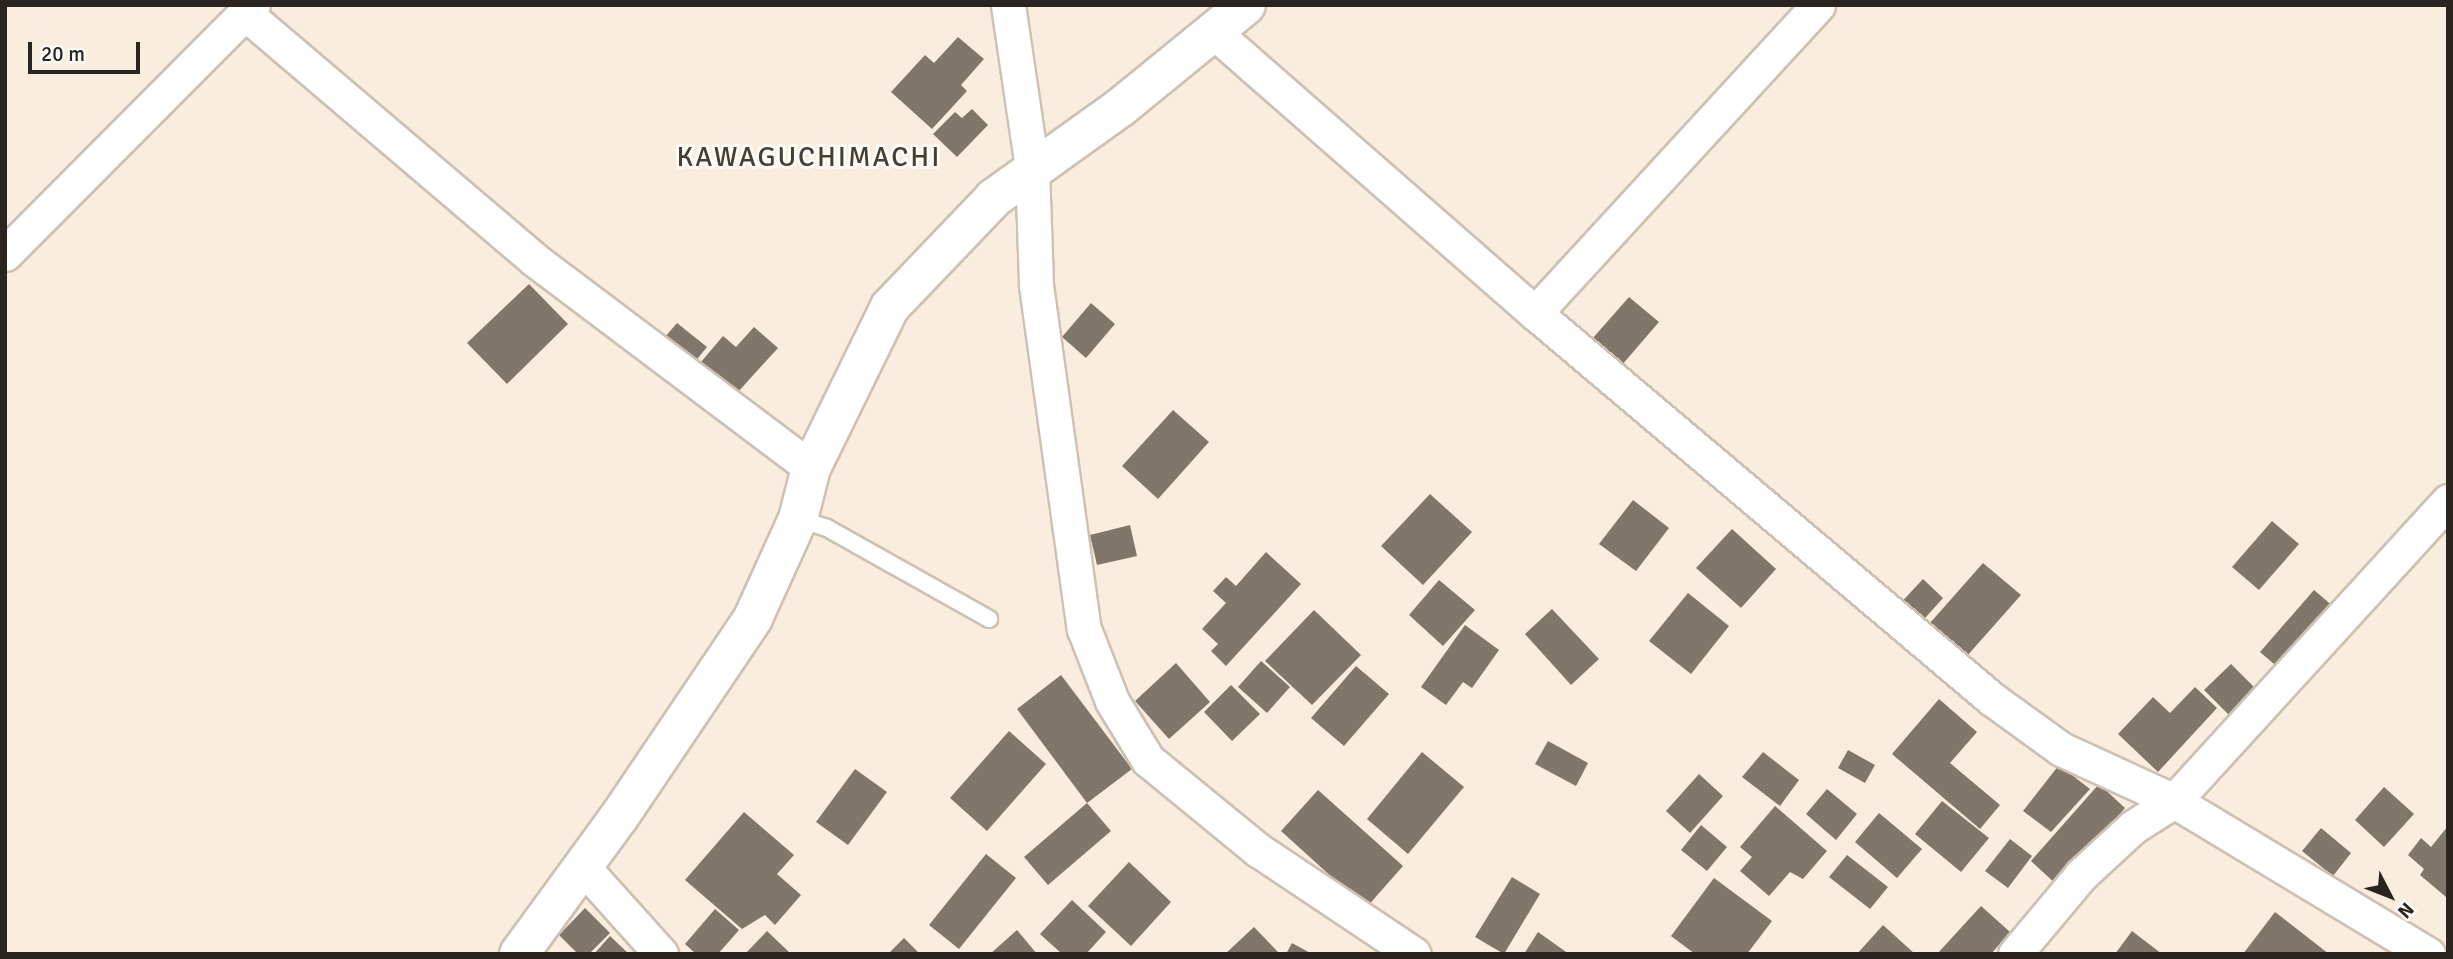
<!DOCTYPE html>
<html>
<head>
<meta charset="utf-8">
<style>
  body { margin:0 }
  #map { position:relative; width:2453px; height:959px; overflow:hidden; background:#f9edde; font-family:Signika,sans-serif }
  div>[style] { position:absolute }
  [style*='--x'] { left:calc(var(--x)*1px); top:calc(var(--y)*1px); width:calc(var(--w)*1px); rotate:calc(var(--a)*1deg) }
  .building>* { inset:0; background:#807669 }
  .roads { filter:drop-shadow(2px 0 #ccc1b2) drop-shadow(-2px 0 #ccc1b2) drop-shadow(0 2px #ccc1b2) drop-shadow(0 -2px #ccc1b2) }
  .service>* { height:16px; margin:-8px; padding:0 8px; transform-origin:8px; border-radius:8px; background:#fff }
  .minor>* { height:33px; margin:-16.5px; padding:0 16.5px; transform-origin:16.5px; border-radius:16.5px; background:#fff }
  .tertiary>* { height:38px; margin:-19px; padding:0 19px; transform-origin:19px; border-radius:19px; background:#fff }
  span { translate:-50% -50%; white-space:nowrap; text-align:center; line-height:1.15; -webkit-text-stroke:6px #fefcf9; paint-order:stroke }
  .quarter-label { font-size:28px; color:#473e32; letter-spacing:2px }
  .frame { position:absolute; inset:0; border:7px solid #2a2520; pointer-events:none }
  .north { position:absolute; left:2355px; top:861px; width:70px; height:70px; -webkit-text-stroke:5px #fefcf9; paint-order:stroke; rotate:132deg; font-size:19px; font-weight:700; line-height:28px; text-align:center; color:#2a2520 }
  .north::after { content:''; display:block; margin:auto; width:24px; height:32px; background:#2a2520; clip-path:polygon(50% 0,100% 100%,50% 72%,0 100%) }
  .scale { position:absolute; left:28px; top:42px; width:112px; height:32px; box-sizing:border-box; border:4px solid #2a2520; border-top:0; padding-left:9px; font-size:21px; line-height:24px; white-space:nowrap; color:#2a2520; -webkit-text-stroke:5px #fefcf9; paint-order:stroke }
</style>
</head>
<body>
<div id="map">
  <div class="building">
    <div style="clip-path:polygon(958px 37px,984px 59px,961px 85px,967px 91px,932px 129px,891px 92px,925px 55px,934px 63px)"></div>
    <div style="clip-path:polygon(972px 109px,988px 125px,957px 157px,933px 134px,955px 112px,962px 118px)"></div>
    <div style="clip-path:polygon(529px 284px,568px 324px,507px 384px,467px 343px)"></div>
    <div style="clip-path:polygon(1629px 297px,1659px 322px,1615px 373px,1585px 347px)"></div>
    <div style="clip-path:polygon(1091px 303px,1115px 324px,1086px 358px,1062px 337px)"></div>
    <div style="clip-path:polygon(677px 323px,707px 347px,690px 368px,659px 344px)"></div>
    <div style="clip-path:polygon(754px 327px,778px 348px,737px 393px,701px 362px,723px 336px,736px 347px)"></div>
    <div style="clip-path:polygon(1173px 410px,1209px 442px,1158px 499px,1122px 466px)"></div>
    <div style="clip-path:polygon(1430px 494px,1472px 532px,1423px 585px,1381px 546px)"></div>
    <div style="clip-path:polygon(1633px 500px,1669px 528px,1636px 571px,1599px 544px)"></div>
    <div style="clip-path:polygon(2272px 521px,2299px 544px,2259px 590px,2232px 567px)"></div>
    <div style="clip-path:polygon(1130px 525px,1137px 556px,1097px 565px,1090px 535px)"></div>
    <div style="clip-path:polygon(1732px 529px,1776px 569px,1741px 608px,1696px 568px)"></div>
    <div style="clip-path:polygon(1266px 552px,1301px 584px,1226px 666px,1211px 651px,1218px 644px,1202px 629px,1226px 603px,1213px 591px,1226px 577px,1236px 586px)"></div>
    <div style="clip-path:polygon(1983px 563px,2021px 595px,1959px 665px,1922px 632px)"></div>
    <div style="clip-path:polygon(1923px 579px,1943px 598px,1917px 627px,1896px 608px)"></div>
    <div style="clip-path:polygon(1439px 580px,1475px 610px,1443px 646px,1409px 615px)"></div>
    <div style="clip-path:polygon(2314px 590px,2335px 608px,2281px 670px,2260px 652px)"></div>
    <div style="clip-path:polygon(1688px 593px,1729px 626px,1691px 674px,1649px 641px)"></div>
    <div style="clip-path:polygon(1552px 609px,1599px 659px,1571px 685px,1525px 634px)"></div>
    <div style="clip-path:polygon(1314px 610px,1361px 655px,1312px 705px,1265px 661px)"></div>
    <div style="clip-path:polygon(1465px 625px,1499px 650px,1472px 688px,1463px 682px,1446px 705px,1421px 687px)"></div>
    <div style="clip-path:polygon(1261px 661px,1290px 687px,1267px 713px,1238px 687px)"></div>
    <div style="clip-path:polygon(1176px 663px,1210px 702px,1169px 739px,1135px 701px)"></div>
    <div style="clip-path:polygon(2231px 664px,2259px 692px,2232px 718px,2204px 690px)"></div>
    <div style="clip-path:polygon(1356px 666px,1389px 694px,1344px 746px,1311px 718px)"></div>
    <div style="clip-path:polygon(1061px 675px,1132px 769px,1087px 803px,1017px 709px)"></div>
    <div style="clip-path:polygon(1231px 685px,1260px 714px,1232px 741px,1204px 712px)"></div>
    <div style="clip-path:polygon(2195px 687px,2217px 708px,2158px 772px,2118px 734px,2153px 697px,2170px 713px)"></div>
    <div style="clip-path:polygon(1939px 699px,1977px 732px,1950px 763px,2000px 805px,1980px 829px,1892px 754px)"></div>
    <div style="clip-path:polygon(1009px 731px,1046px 764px,987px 831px,950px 798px)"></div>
    <div style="clip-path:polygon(1548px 741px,1588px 763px,1576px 786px,1535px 764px)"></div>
    <div style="clip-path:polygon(1848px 750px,1875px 765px,1865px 783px,1838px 768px)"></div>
    <div style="clip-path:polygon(1422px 752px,1464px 787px,1408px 854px,1367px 819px)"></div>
    <div style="clip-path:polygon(1763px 752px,1799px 780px,1780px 806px,1742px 777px)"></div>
    <div style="clip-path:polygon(2059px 765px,2090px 789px,2051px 832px,2023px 811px)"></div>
    <div style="clip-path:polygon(855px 769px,887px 792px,848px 845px,816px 822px)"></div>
    <div style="clip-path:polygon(1699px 774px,1723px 796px,1690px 833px,1666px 811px)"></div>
    <div style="clip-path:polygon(2099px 784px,2125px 808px,2057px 885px,2031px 861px)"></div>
    <div style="clip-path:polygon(2384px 787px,2414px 814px,2384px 847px,2355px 820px)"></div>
    <div style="clip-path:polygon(1827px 789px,1857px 814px,1836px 840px,1806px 814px)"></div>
    <div style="clip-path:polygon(1318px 790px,1403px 866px,1366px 908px,1281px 831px)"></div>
    <div style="clip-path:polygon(1942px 801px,1989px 838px,1961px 872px,1915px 834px)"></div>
    <div style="clip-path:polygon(1087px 803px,1111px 831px,1048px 885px,1024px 857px)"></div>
    <div style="clip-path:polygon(1775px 806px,1827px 851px,1803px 879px,1790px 872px,1769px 896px,1740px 871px,1752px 857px,1740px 847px)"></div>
    <div style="clip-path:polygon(744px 812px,794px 855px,777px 874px,801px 895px,775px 925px,765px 915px,742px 929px,685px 880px)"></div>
    <div style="clip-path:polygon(1879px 813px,1922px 849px,1897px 878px,1855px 842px)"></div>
    <div style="clip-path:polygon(1701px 825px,1727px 847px,1707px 871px,1681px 850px)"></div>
    <div style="clip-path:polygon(2448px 826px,2448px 895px,2446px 897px,2420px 875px,2424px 869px,2408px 855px,2421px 838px,2431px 847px)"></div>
    <div style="clip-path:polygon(2321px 828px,2351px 853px,2333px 876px,2302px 851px)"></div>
    <div style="clip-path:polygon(2010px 839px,2032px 856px,2008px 888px,1985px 871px)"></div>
    <div style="clip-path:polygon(986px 854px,1016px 878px,959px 949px,929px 925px)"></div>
    <div style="clip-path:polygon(1847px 855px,1888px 887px,1870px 909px,1829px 877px)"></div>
    <div style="clip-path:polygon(1129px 862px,1171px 902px,1131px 946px,1088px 906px)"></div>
    <div style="clip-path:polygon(1512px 877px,1540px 894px,1504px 954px,1475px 937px)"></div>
    <div style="clip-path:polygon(1714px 878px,1772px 921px,1747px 954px,1695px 954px,1671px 936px)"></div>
    <div style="clip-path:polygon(1072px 900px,1106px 932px,1086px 954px,1062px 954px,1040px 934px)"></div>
    <div style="clip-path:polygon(1981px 906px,2010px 932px,1991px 954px,1937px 954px)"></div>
    <div style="clip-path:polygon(585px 908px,610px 933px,589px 954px,578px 954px,559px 935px)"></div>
    <div style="clip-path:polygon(715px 909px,739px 930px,718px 954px,696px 954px,685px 944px)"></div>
    <div style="clip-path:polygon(2275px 912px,2329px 954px,2243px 954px)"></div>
    <div style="clip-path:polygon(1883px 925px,1915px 954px,1857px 954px)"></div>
    <div style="clip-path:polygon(1254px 927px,1278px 952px,1225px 954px)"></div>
    <div style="clip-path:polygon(1017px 930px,1037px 954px,990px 954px)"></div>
    <div style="clip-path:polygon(767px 931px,791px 954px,745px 954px)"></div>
    <div style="clip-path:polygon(2132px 931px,2162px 954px,2115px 954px)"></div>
    <div style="clip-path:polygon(1538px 932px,1569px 954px,1524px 954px)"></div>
    <div style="clip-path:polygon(610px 936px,629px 954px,594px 954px)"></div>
    <div style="clip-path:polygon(904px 938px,920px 954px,888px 954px)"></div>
    <div style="clip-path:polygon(1292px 943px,1312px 954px,1286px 954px)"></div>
  </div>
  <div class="roads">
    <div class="service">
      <div style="--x:798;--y:519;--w:30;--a:17"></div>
      <div style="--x:827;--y:528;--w:186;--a:29.3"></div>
    </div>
    <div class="minor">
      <div style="--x:1008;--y:5;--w:165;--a:81.6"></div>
      <div style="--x:1032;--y:168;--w:117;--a:88"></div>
      <div style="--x:1036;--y:285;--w:347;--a:82.1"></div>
      <div style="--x:1084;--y:629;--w:77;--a:68.7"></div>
      <div style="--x:1112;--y:701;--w:69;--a:58.6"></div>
      <div style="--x:1148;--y:760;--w:142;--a:39.3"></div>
      <div style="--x:1258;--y:850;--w:187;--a:33.7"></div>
      <div style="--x:246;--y:14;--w:380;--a:40.4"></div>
      <div style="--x:535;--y:260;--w:346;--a:37"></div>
      <div style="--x:1215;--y:33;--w:425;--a:41.2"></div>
      <div style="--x:1535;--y:313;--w:598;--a:40.19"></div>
      <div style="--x:1992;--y:699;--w:85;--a:35.9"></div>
      <div style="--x:2061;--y:749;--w:124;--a:24.7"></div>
      <div style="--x:2174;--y:801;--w:297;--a:31.1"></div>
      <div style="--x:5;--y:254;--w:351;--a:-45.1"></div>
      <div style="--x:1535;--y:313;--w:418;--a:-47.4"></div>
      <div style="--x:583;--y:867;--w:117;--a:48.1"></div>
      <div style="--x:2015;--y:954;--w:103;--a:-50.1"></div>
      <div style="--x:2081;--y:875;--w:71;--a:-42.7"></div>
      <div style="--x:2133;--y:827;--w:49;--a:-32.4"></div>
      <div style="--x:2174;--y:801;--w:406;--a:-47.6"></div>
    </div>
    <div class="tertiary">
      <div style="--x:519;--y:954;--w:170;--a:-53.9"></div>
      <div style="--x:619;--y:817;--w:240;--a:-56"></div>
      <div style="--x:753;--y:618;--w:109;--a:-65.6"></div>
      <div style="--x:798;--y:519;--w:53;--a:-75.7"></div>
      <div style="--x:811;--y:468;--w:179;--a:-63.9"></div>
      <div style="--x:890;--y:307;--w:151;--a:-46.3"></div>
      <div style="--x:994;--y:198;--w:156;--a:-35.6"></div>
      <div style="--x:1121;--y:107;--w:161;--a:-39.2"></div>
    </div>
  </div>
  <div class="quarter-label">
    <span style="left:809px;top:157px">KAWAGUCHIMACHI</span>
  </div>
  <div class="frame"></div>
  <div class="north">N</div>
  <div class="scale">20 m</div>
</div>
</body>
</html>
